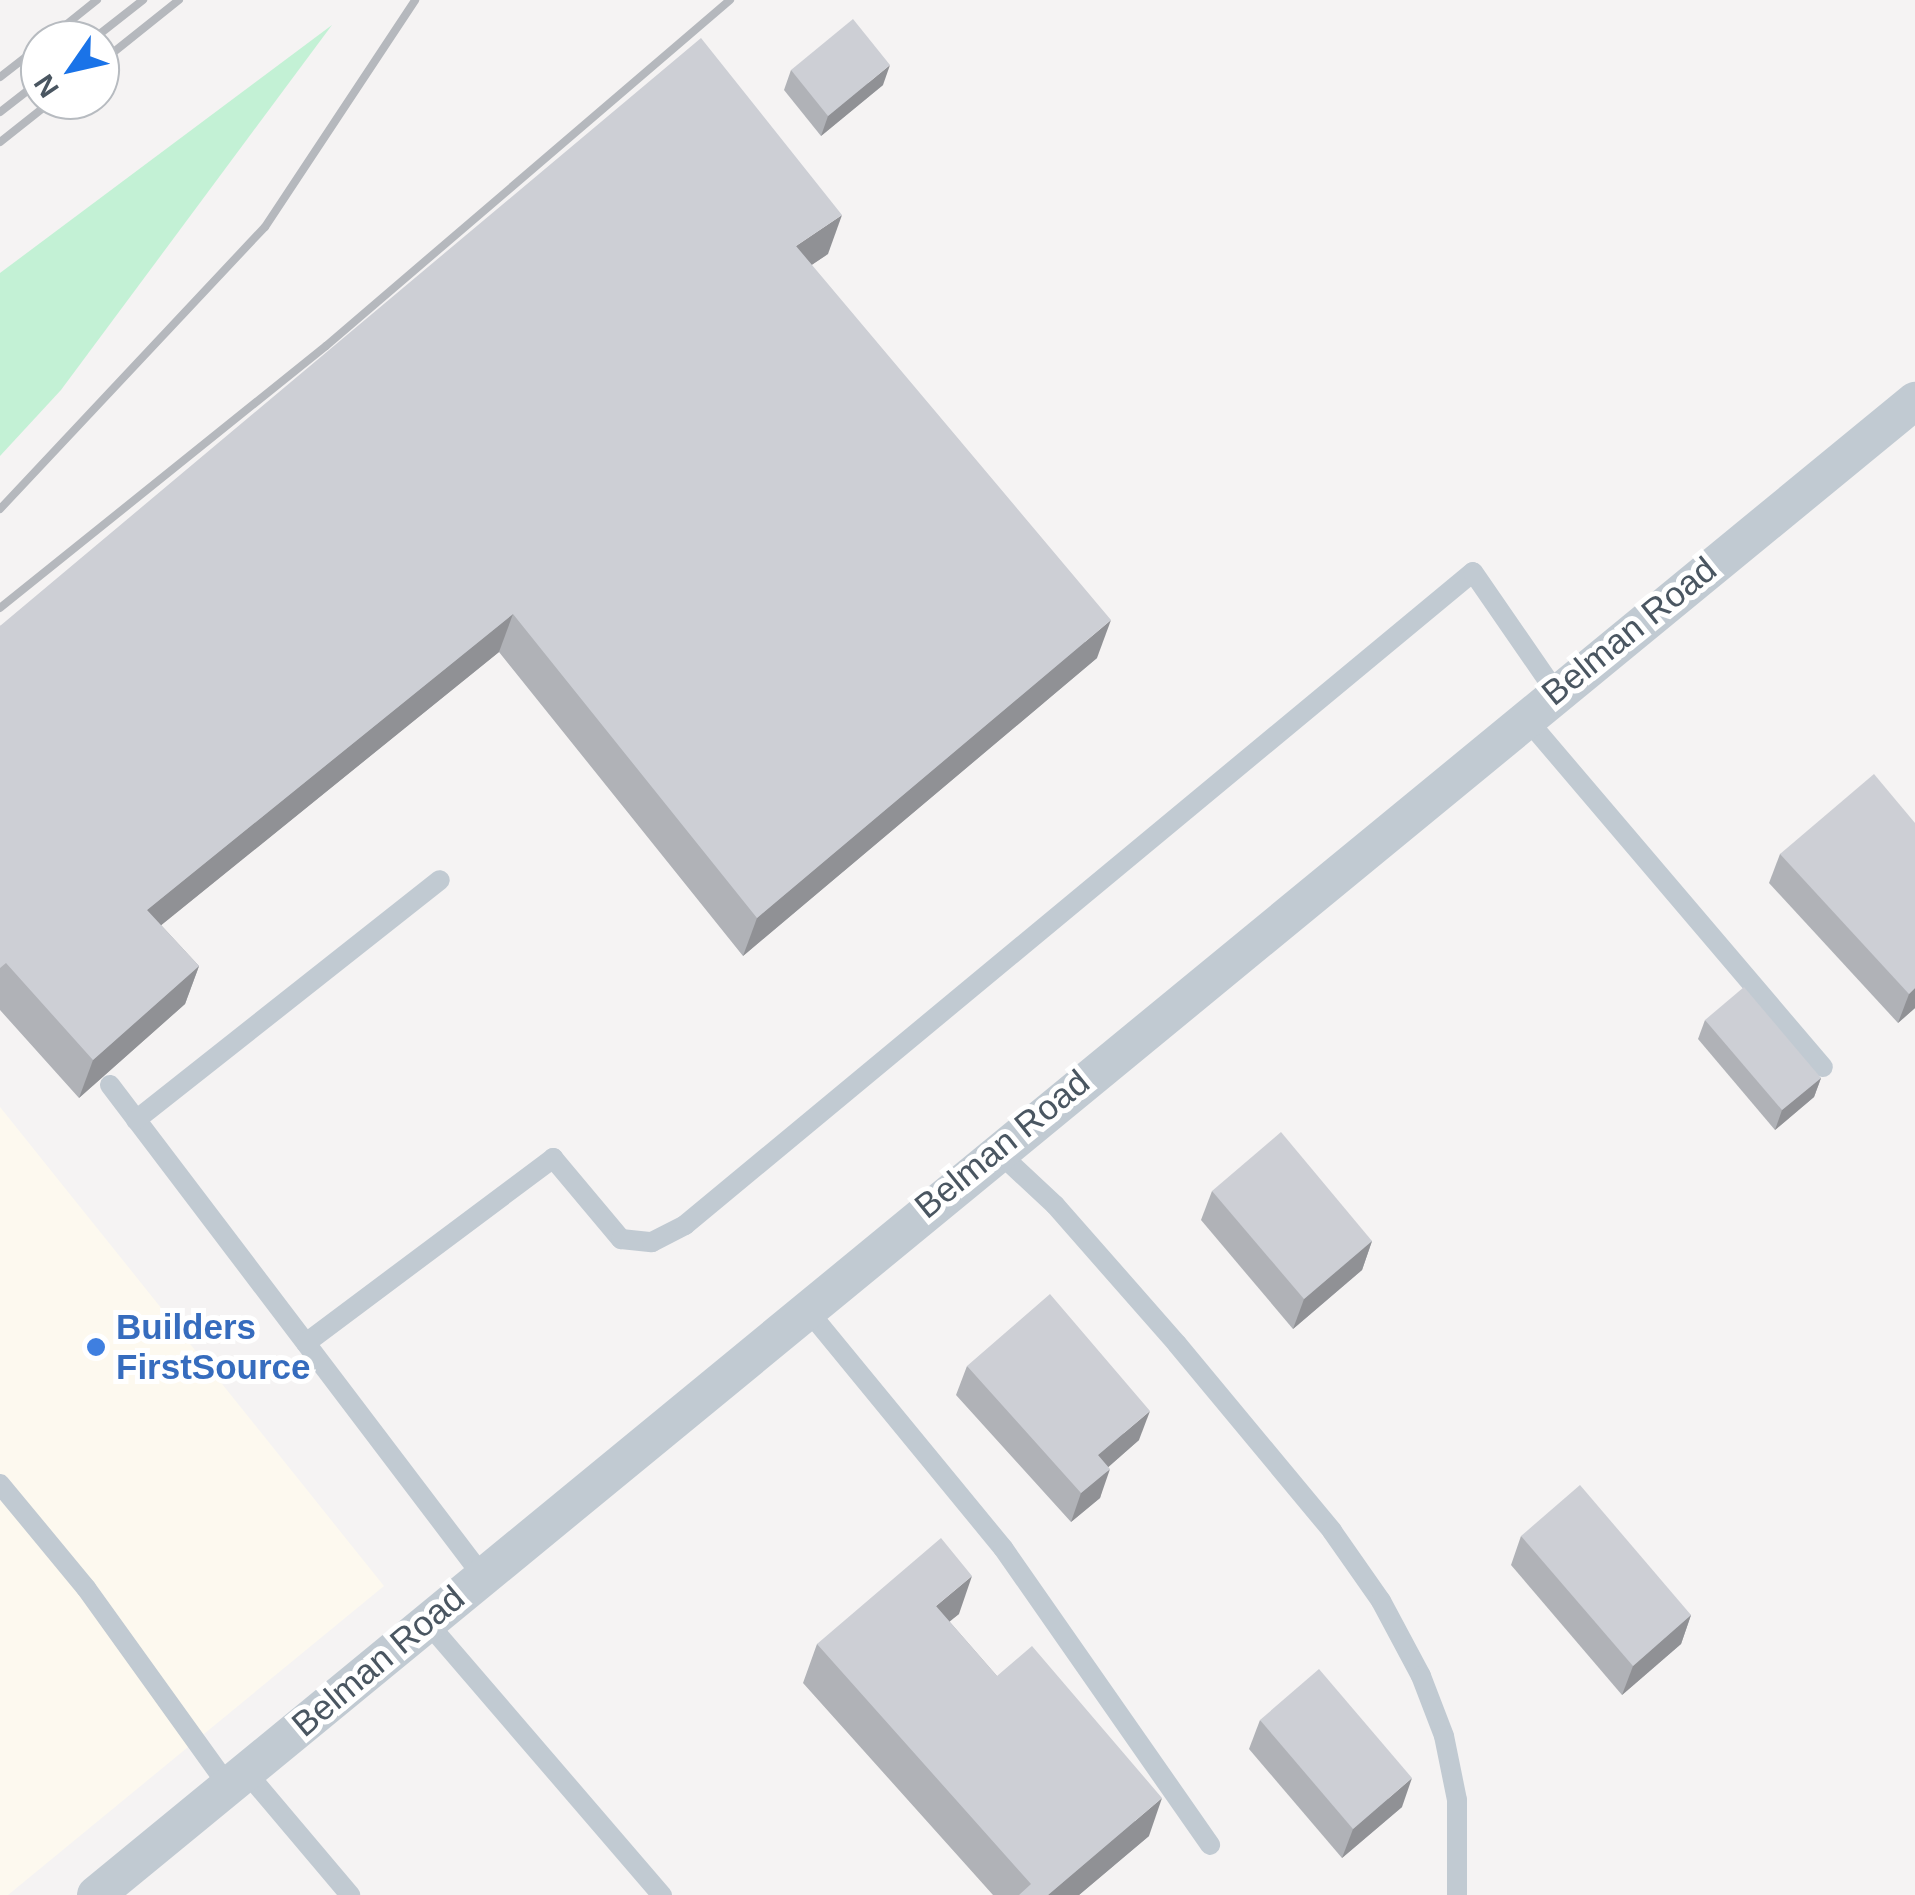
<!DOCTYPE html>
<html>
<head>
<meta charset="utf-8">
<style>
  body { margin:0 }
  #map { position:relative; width:1915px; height:1895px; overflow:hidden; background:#f5f3f3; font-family:Arial,sans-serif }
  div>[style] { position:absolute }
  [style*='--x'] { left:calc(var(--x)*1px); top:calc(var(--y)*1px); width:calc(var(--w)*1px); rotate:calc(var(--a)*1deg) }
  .commercial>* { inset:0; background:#fdf9ef }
  .green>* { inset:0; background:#c3f1d5 }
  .lane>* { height:20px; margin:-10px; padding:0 10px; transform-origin:10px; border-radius:10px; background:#c1cad2 }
  .street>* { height:38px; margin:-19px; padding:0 19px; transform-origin:19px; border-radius:19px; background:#c1cad2 }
  .rail>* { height:8px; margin:-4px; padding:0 4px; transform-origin:4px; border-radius:4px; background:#b5b8bd }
  .wall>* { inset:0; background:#b0b2b7 }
  .shaded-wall>* { inset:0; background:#909195 }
  .building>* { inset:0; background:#cdcfd5 }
  .dots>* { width:28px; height:28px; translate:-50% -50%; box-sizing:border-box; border:5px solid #fff; border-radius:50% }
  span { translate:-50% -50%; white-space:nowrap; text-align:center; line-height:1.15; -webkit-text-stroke:10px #fff; paint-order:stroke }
  .street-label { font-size:35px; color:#4a5661 }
  .shop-label { font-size:35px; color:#366cbe; font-weight:700 }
  .left { translate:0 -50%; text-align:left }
  .north { position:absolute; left:20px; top:20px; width:100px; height:100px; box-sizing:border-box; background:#fff; border:2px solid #b7bbc0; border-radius:50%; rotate:236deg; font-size:28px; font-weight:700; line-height:40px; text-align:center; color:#4a5661 }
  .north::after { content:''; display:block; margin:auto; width:35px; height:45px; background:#1a73e8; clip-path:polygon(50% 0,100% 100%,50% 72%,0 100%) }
</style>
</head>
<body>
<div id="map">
  <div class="commercial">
    <div style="clip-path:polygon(0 1107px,384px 1586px,8px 1895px,0 1895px)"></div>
  </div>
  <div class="green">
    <div style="clip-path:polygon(332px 25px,61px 390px,0 456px,0 273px)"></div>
  </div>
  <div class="lane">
    <div style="--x:1524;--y:716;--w:461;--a:49.6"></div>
    <div style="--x:110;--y:1085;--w:614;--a:52.81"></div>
    <div style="--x:136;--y:1120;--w:387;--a:-38.3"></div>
    <div style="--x:996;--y:1150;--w:81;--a:43"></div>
    <div style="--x:1055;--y:1205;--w:185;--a:48.7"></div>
    <div style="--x:1177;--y:1344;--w:243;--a:50.3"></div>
    <div style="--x:1332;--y:1531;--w:85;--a:55"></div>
    <div style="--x:1381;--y:1601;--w:85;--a:61.9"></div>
    <div style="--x:1421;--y:1676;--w:64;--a:69"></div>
    <div style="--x:1444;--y:1736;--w:65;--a:78.5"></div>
    <div style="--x:1457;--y:1800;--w:95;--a:90"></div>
    <div style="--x:805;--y:1307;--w:312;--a:50.6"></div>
    <div style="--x:1003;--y:1548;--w:362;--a:55.1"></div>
    <div style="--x:306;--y:1343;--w:309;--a:-36.8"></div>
    <div style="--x:553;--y:1158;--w:106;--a:50"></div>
    <div style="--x:621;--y:1239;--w:31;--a:6"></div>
    <div style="--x:652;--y:1242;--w:37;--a:-27"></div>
    <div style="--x:685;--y:1225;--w:1023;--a:-39.65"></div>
    <div style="--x:1473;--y:572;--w:145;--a:55.4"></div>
    <div style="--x:0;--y:1484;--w:135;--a:50.4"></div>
    <div style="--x:86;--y:1588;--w:245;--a:54.3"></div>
    <div style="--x:426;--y:1621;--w:362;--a:49.3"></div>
    <div style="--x:247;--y:1773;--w:160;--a:49.8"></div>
  </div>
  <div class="street">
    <div style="--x:96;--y:1895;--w:2354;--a:-39.4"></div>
  </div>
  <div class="rail">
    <div style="--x:47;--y:40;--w:64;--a:-38.7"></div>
    <div style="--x:92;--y:40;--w:65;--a:-38.1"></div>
    <div style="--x:100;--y:63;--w:101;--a:-38.6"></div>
    <div style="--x:0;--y:77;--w:51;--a:-37.8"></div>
    <div style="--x:0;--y:112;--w:51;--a:-37.8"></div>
    <div style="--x:0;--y:142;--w:68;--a:-38.4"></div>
    <div style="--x:0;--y:509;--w:387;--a:-46.8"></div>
    <div style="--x:265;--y:227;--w:272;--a:-56.5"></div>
    <div style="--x:0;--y:608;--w:418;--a:-38.8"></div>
    <div style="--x:326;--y:346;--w:532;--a:-40.58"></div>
  </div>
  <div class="wall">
    <div style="clip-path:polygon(791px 70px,883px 85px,821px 136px,784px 90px)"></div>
    <div style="clip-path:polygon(828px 254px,811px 265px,1097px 658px,743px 956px,499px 652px,161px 925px,199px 966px,185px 1004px,79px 1098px,0 1010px,0 626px)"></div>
    <div style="clip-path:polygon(1915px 823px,1915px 1008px,1898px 1023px,1769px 883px,1780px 854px)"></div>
    <div style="clip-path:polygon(1705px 1020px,1821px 1078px,1814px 1097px,1775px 1130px,1698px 1039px)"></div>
    <div style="clip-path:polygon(1212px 1191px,1372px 1241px,1362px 1270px,1293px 1329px,1201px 1220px)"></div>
    <div style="clip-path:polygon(967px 1366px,1139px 1440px,1108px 1467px,1100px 1498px,1071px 1522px,956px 1395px)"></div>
    <div style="clip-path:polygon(1521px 1536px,1691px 1615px,1681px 1644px,1622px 1695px,1511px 1565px)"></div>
    <div style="clip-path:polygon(959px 1614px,949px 1621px,997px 1676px,1149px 1836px,1079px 1895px,993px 1895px,803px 1683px,817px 1644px)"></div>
    <div style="clip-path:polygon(1260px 1720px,1402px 1807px,1342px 1858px,1249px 1749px)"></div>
  </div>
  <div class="shaded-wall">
    <div style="clip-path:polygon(890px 65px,883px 85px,821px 136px,828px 116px)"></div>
    <div style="clip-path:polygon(842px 215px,828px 254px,782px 285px,796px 246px)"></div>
    <div style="clip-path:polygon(513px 614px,499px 652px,133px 948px,147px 910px)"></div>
    <div style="clip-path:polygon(1111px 620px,1097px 658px,743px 956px,757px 918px)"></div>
    <div style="clip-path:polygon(199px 966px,185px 1004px,79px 1098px,93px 1060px)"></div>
    <div style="clip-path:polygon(1915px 988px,1915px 1008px,1898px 1023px,1909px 994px)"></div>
    <div style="clip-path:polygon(1821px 1078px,1814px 1097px,1775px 1130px,1782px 1110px)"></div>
    <div style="clip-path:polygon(1372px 1241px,1362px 1270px,1293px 1329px,1304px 1299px)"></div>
    <div style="clip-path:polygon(1150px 1411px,1139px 1440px,1088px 1485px,1098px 1455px)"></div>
    <div style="clip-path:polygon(1110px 1469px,1100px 1498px,1071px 1522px,1081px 1493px)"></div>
    <div style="clip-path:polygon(972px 1576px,959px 1614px,922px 1644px,936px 1606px)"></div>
    <div style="clip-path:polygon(1691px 1615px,1681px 1644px,1622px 1695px,1633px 1666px)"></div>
    <div style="clip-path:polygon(1412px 1778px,1402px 1807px,1342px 1858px,1353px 1829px)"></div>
    <div style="clip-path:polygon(1162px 1798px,1149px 1836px,1079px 1895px,1048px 1895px)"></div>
  </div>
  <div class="building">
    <div style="clip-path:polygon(853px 19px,890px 65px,828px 116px,791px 70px)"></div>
    <div style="clip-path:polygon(701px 38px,842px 215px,796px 246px,1111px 620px,757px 918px,513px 614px,147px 910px,199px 966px,93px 1060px,6px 963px,0 968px,0 626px)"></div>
    <div style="clip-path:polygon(1874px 774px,1915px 823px,1915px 988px,1909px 994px,1780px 854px)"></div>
    <div style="clip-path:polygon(1744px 987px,1821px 1078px,1782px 1110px,1705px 1020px)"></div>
    <div style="clip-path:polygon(1281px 1132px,1372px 1241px,1304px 1299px,1212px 1191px)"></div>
    <div style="clip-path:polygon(1050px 1294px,1150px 1411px,1098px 1455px,1110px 1469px,1081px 1493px,967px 1366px)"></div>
    <div style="clip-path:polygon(1580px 1485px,1691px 1615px,1633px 1666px,1521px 1536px)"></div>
    <div style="clip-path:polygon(941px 1538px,972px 1576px,936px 1606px,997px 1676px,1032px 1646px,1162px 1798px,1048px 1895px,1019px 1895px,1031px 1884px,817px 1644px)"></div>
    <div style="clip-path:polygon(1319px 1669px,1412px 1778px,1353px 1829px,1260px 1720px)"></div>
  </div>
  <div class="dots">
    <div style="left:96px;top:1347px;background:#3f7fe0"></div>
  </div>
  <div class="street-label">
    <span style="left:1629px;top:631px;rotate:-39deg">Belman Road</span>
    <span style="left:1002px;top:1144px;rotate:-39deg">Belman Road</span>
    <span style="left:378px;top:1661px;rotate:-40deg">Belman Road</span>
  </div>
  <div class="shop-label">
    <span class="left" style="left:116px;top:1347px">Builders<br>FirstSource</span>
  </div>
  <div class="north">N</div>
</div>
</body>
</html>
